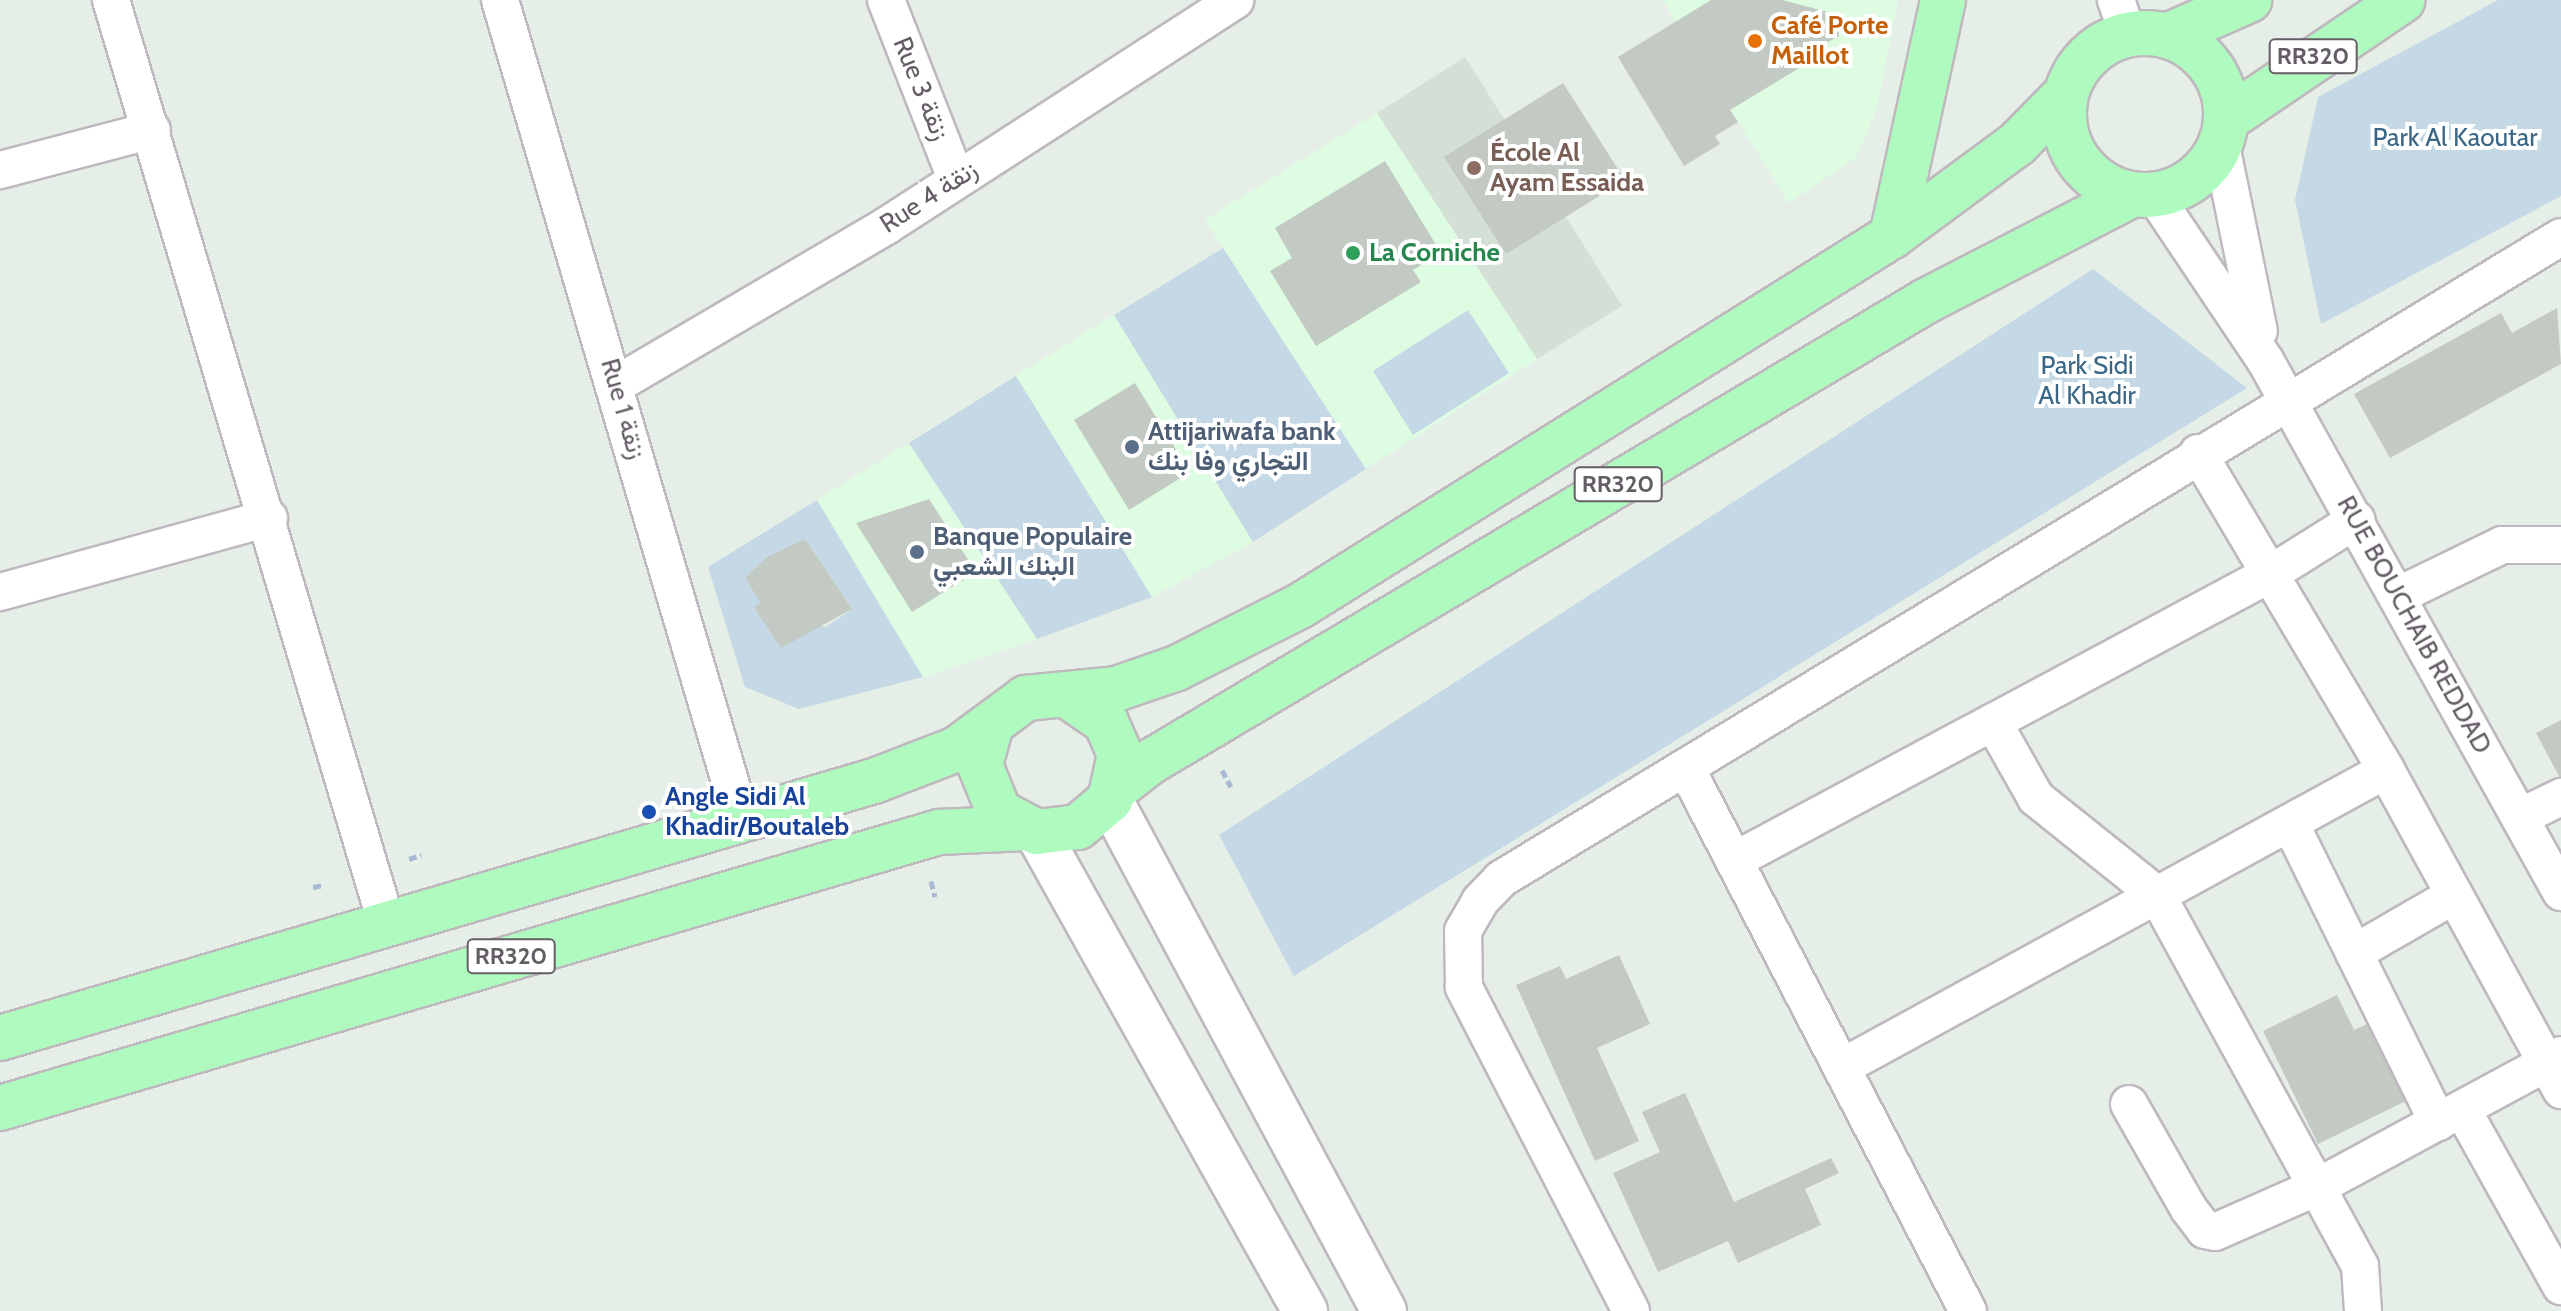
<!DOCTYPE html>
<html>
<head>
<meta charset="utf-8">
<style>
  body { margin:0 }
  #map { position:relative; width:2561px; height:1311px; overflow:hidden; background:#e6efe7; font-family:Cabin,Vazirmatn,sans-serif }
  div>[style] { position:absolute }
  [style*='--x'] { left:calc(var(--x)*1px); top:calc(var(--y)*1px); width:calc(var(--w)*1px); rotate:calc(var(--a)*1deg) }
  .commercial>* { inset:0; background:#defce2 }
  .education>* { inset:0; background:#d4dfd5 }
  .green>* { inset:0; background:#c4d9e5 }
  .building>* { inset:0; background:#c2cac3 }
  .path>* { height:5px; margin-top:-2.5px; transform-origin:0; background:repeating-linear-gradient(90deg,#a7b9d6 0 8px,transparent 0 12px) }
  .roads { filter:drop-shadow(2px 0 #bfb8bf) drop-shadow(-2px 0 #bfb8bf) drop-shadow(0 2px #bfb8bf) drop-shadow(0 -2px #bfb8bf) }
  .minor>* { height:36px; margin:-18px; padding:0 18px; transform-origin:18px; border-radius:18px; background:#fff }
  .secondary>* { height:44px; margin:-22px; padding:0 22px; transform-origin:22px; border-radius:22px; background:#fff }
  .primary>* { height:44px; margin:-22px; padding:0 22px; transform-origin:22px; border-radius:22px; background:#affbbf }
  .primary>.ring { margin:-22px; padding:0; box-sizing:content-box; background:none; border:44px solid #affbbf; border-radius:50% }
  .dots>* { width:22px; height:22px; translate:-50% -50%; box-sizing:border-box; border:4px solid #fff; border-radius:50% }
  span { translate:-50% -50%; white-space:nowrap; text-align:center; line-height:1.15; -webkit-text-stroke:8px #fff; paint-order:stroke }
  .shield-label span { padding:2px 6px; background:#fff; border:2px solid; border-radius:6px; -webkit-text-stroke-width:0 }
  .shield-label { font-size:24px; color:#655d66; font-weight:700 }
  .food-label { font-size:26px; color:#c56008; font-weight:700 }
  .left { translate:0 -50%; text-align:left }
  .street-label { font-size:26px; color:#655d66 }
  .park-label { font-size:26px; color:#3b6787 }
  .education-label { font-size:26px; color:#785e54; font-weight:700 }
  .leisure-label { font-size:26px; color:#27864d; font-weight:700 }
  .service-label { font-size:26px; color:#4e5e75; font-weight:700 }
  .transit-label { font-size:26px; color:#164399; font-weight:700 }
</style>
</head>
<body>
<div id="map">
  <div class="commercial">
    <div style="clip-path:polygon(1663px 0,1898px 0,1877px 108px,1856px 158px,1789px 203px)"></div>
    <div style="clip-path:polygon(1377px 113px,1537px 359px,1366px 469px,1205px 220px)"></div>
    <div style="clip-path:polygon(1114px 315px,1253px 542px,1152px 597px,1016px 376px)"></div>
    <div style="clip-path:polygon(909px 443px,1037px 639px,923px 677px,817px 500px)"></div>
  </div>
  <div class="education">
    <div style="clip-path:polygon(1465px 57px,1622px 306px,1537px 359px,1377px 113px)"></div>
  </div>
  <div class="green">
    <div style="clip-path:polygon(2498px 0,2561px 0,2561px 196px,2321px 324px,2295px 200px,2318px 97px)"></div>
    <div style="clip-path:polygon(1223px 248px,1366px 469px,1253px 542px,1114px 315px)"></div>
    <div style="clip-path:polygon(2093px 269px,2247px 388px,1294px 976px,1219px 835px)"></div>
    <div style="clip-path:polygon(1468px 310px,1509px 373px,1413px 435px,1373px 371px)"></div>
    <div style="clip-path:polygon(1016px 376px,1152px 597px,1037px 639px,909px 443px)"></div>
    <div style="clip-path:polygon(evenodd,817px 500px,923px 677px,799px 709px,745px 687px,708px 567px,817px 500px,805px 539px,852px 609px,826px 627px,755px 607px,761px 603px,754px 570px,805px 539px)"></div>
  </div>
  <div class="building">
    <div style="clip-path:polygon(1711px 0,1782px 0,1836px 14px,1839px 36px,1821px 46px,1824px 53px,1730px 110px,1738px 122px,1715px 136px,1720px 144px,1684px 166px,1618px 57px)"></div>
    <div style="clip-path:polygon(1563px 83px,1625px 180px,1506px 254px,1444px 157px)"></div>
    <div style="clip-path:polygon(1385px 161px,1441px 253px,1413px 270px,1421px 282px,1316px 346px,1270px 271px,1292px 258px,1275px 228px)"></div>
    <div style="clip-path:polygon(2557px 308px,2561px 364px,2390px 458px,2354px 394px,2501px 313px,2512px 333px)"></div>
    <div style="clip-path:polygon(1135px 383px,1190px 472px,1129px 510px,1074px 420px)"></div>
    <div style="clip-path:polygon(929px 499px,976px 572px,912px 612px,856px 523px)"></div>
    <div style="clip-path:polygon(805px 539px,852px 609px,781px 648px,754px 607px,761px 603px,745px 578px,767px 557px)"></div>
    <div style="clip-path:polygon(2561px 720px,2561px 780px,2536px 733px)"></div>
    <div style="clip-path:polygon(1619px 955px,1650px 1024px,1597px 1048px,1639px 1141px,1595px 1161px,1516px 985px,1560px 966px,1566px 979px)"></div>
    <div style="clip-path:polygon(2337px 995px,2354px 1030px,2374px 1021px,2412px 1098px,2318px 1144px,2263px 1031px)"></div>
    <div style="clip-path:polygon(1685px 1093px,1734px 1202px,1831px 1158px,1839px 1173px,1805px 1189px,1821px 1225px,1738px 1263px,1728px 1241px,1658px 1272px,1613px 1173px,1660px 1152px,1642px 1112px)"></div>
  </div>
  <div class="path">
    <div style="--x:1222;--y:770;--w:19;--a:62"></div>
    <div style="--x:409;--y:859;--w:13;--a:-18"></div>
    <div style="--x:931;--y:881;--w:16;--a:76"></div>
    <div style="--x:313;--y:887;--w:10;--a:-11"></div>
  </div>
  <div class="roads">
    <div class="minor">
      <div style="--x:111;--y:0;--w:962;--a:73.39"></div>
      <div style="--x:500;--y:0;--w:854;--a:73.6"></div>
      <div style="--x:886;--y:0;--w:192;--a:68.6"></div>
      <div style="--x:2116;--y:0;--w:37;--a:71"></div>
      <div style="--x:2221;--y:145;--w:190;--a:78.5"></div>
      <div style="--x:0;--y:170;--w:157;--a:-14.7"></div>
      <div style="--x:2154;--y:195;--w:199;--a:56.1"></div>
      <div style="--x:2265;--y:360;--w:609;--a:60.91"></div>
      <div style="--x:617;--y:384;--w:312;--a:-30.4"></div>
      <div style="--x:886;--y:226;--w:416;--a:-32.9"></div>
      <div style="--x:2198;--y:453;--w:369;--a:59.3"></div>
      <div style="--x:2386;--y:770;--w:365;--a:61.3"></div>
      <div style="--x:0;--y:592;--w:279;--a:-15.4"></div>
      <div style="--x:2399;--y:595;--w:114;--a:-25.9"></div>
      <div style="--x:2502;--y:545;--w:59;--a:0"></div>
      <div style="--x:1993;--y:722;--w:87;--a:60.5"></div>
      <div style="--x:2036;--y:798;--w:155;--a:38.7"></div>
      <div style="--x:2157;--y:895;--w:423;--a:61.3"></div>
      <div style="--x:2360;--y:1266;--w:45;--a:86.2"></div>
      <div style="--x:1686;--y:768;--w:612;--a:62.56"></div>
      <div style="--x:2520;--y:817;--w:46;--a:-26"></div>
      <div style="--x:2290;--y:823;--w:334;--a:63.7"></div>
      <div style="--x:1735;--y:860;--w:607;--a:-28.13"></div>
      <div style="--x:2270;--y:574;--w:102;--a:-32.1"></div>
      <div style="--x:2354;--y:953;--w:116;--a:-29.9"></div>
      <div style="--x:1842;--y:1067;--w:620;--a:-28.63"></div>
      <div style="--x:2129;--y:1104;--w:121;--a:60.3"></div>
      <div style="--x:2189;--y:1209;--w:26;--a:53"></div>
      <div style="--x:2205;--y:1230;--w:10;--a:11"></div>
      <div style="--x:2215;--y:1232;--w:111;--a:-23.8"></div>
      <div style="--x:2317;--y:1187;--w:277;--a:-28.4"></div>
      <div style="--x:2462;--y:1109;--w:203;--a:60.8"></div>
      <div style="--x:1631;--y:1311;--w:365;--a:-117.3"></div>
      <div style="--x:1464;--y:987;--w:56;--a:-91"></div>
      <div style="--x:1463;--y:931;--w:34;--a:-60"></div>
      <div style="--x:1480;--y:901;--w:30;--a:-46"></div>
      <div style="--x:1501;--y:879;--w:1239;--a:-31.2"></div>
    </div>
    <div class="secondary">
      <div style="--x:1110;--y:800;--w:580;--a:61.8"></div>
      <div style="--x:1037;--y:832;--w:549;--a:60.77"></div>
    </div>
    <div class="primary">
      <div class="ring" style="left:2064px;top:33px;width:118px;height:118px"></div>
      <div style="--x:2167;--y:36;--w:90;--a:-23.7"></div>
      <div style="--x:2227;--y:119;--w:212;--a:-34.1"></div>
      <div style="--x:1892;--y:236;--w:241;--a:-77.8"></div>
      <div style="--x:991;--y:725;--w:41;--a:105.4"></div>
      <div style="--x:980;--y:765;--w:51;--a:68"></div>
      <div style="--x:999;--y:812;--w:43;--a:27.8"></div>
      <div style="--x:1037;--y:832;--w:41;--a:-7"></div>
      <div style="--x:1078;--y:827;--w:42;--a:-40.2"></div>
      <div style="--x:1110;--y:800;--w:47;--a:-77.7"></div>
      <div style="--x:1120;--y:754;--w:35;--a:-114"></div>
      <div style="--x:1106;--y:722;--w:46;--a:-145.6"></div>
      <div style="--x:1115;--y:789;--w:44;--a:-37.6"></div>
      <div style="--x:1150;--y:762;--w:903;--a:-30.71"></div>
      <div style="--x:1926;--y:301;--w:231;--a:-27.3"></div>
      <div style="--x:0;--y:1038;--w:911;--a:-16.39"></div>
      <div style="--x:874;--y:781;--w:89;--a:-21.1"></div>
      <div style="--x:957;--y:749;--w:86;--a:-36.5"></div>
      <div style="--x:1026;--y:698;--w:90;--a:-5.7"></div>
      <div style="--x:1116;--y:689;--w:65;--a:-19"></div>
      <div style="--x:1177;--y:668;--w:138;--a:-26.8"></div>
      <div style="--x:1300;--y:606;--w:698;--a:-32.01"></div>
      <div style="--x:1892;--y:236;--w:155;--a:-36.4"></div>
      <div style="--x:2017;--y:144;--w:69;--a:-45.6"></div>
      <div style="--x:0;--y:1108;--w:979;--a:-16.38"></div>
      <div style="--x:939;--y:832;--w:87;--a:-2.6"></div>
    </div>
  </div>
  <div class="dots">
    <div style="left:1755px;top:41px;background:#e8710a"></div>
    <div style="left:1474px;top:168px;background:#8d6e63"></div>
    <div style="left:1353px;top:253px;background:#2e9e5b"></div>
    <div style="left:1132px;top:447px;background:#5c6f8a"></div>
    <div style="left:917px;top:552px;background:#5c6f8a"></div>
    <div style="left:649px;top:812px;background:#1a4fb4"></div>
  </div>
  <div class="shield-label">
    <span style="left:2313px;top:56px">RR320</span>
    <span style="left:1618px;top:484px">RR320</span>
    <span style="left:511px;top:956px">RR320</span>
  </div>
  <div class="food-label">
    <span class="left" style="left:1771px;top:41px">Café Porte<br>Maillot</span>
  </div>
  <div class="street-label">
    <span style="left:921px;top:89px;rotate:68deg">Rue 3 زنقة</span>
    <span style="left:929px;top:197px;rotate:-33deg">Rue 4 زنقة</span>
    <span style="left:623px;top:409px;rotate:74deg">Rue 1 زنقة</span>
    <span style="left:2414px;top:625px;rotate:61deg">RUE BOUCHAIB REDDAD</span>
  </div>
  <div class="park-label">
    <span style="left:2455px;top:138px">Park Al Kaoutar</span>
    <span style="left:2087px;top:381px">Park Sidi<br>Al Khadir</span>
  </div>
  <div class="education-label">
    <span class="left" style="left:1490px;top:168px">École Al<br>Ayam Essaida</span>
  </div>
  <div class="leisure-label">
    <span class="left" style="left:1369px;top:253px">La Corniche</span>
  </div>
  <div class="service-label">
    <span class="left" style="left:1148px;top:447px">Attijariwafa bank<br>التجاري وفا بنك</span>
    <span class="left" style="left:933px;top:552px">Banque Populaire<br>البنك الشعبي</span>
  </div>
  <div class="transit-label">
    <span class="left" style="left:665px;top:812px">Angle Sidi Al<br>Khadir/Boutaleb</span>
  </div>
</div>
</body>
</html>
